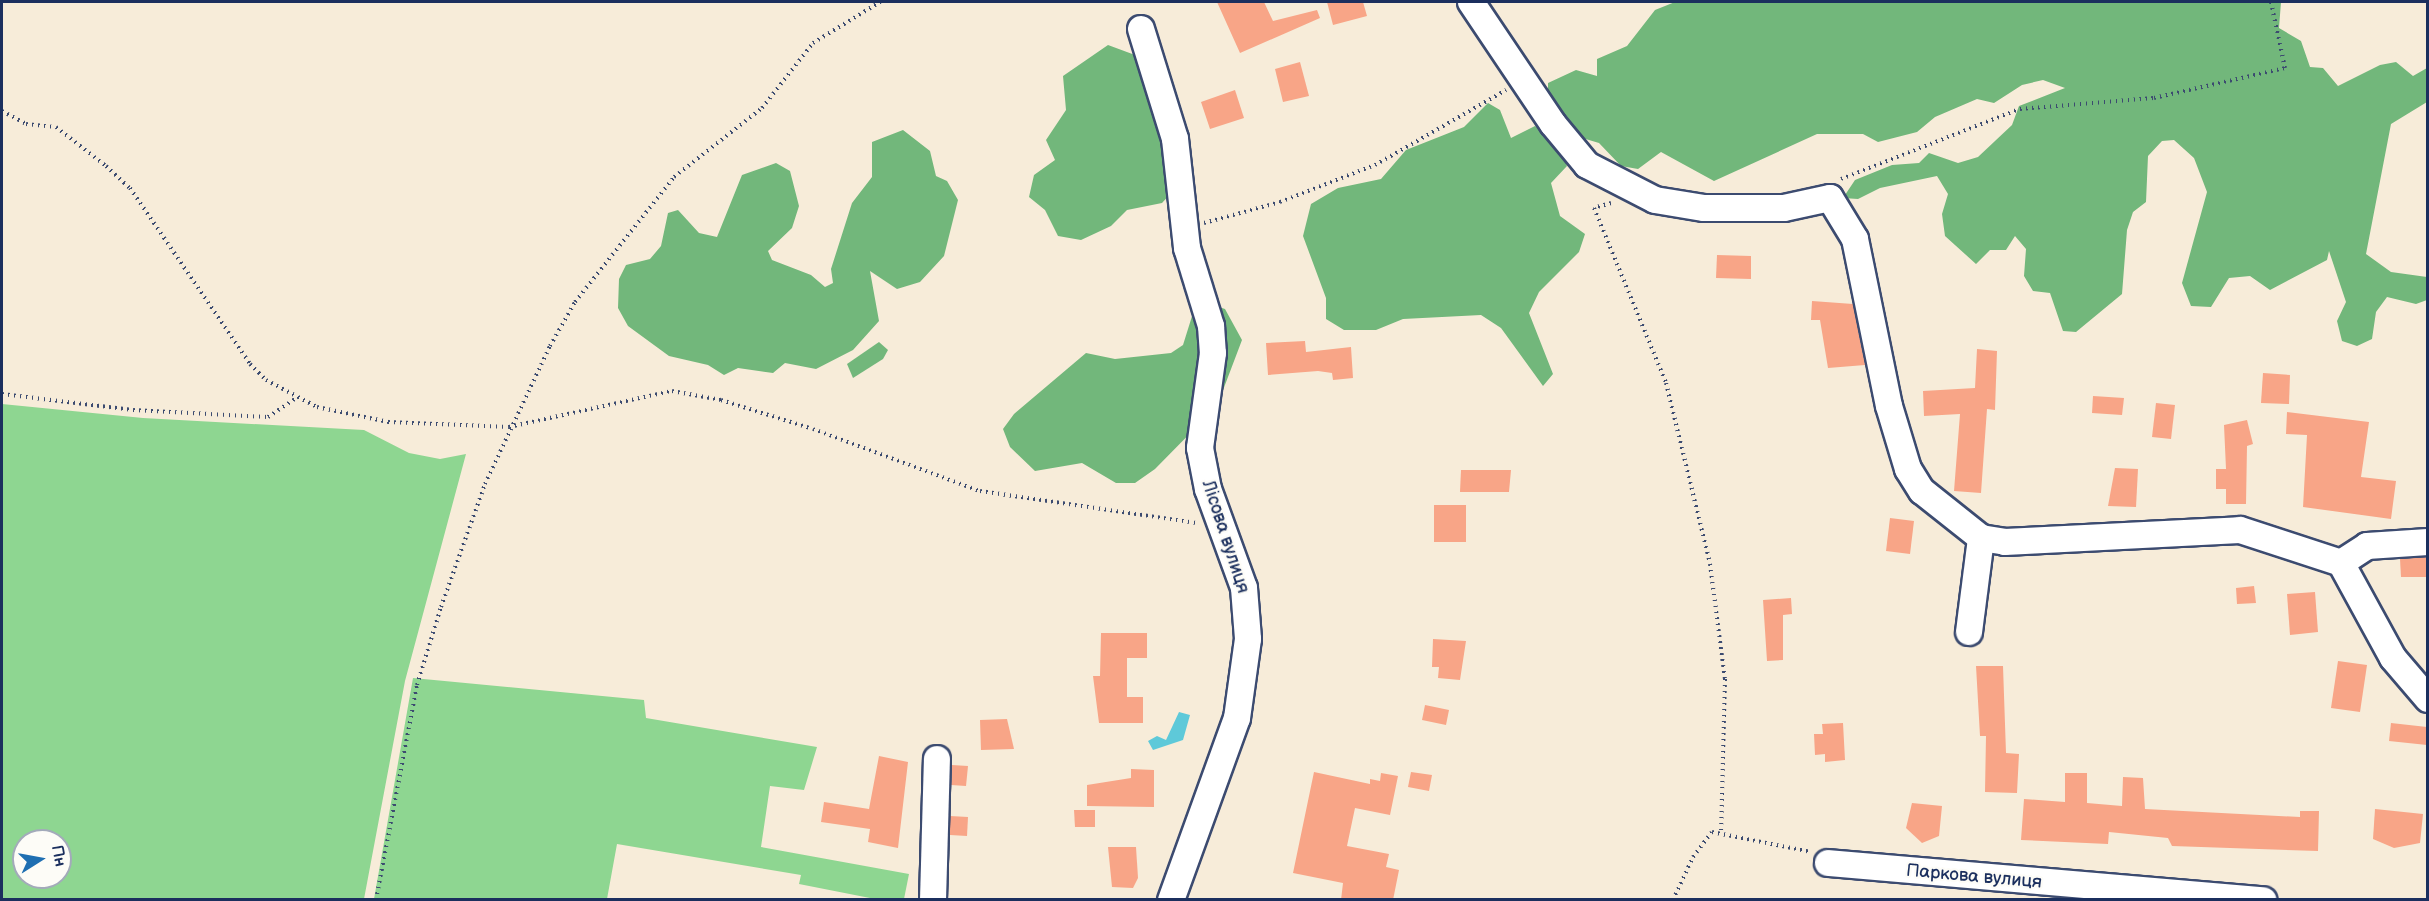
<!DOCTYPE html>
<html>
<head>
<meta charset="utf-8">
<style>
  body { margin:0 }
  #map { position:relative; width:2429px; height:901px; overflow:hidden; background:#f7ecd9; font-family:"Balsamiq Sans",sans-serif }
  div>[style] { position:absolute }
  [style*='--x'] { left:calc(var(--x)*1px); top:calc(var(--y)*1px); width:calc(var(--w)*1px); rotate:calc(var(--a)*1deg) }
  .green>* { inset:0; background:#8ed691 }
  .forest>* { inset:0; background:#72b77b }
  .water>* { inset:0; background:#5ec9d9 }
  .building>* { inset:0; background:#f8a587 }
  .path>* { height:4px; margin-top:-2px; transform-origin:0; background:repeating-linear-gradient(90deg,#3c4b70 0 1.5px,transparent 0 6px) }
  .roads { filter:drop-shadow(2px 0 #3c4b70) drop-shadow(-2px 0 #3c4b70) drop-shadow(0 2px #3c4b70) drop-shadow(0 -2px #3c4b70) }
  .minor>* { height:26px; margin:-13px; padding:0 13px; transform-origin:13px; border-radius:13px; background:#fff }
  span { translate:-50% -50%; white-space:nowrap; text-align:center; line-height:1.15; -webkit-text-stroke:4.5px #fdfcf7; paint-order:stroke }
  .street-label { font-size:18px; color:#1b2f5e }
  .frame { position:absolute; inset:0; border:3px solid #1b2f5e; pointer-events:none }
  .north { position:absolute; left:12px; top:829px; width:60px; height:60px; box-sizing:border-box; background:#fdfcf7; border:2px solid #a3aaba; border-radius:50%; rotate:79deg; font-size:16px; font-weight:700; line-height:24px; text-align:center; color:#1b2f5e }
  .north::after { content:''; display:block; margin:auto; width:21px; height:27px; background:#1f6fb2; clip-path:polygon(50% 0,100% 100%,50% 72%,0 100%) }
</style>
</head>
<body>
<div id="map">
  <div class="green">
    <div style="clip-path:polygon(evenodd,2px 404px,143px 418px,364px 430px,409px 453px,440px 459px,466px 454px,405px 681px,364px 899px,2px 899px,2px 404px,24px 841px,60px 841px,60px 877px,24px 877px,24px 841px)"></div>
    <div style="clip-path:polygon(413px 678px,644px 700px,646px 718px,817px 747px,804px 790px,770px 786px,761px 847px,909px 874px,904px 899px,875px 899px,799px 884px,801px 875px,617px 844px,607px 899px,374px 899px)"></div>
  </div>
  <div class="forest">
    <div style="clip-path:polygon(1675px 2px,2281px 2px,2279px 28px,2301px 41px,2310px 67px,2323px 68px,2338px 86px,2380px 65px,2396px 62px,2413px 76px,2427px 68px,2427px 102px,2391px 124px,2366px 254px,2391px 272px,2427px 277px,2427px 300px,2416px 304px,2387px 297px,2376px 312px,2372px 339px,2357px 346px,2342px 341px,2337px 321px,2346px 302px,2329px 251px,2327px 260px,2270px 290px,2250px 276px,2229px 278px,2211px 307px,2191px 306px,2182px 283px,2207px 192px,2194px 158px,2174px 140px,2162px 141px,2148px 156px,2146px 202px,2133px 212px,2127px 230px,2122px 294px,2076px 332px,2063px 331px,2050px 293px,2033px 291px,2024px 276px,2026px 249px,2015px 236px,2006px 250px,1990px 250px,1976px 264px,1945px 236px,1942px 214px,1948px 194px,1937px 176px,1880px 188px,1858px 199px,1843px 198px,1855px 180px,1892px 165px,1919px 163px,1929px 153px,1958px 163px,1978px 157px,2012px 125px,2019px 106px,2065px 88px,2043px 80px,2022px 85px,1994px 103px,1977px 99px,1935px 117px,1917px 132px,1878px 142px,1863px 134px,1817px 134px,1714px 181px,1661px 152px,1638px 169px,1621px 166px,1599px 143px,1579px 137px,1548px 103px,1548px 83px,1576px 70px,1597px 76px,1597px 59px,1627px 46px,1655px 10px)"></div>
    <div style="clip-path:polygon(1108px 45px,1135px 55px,1165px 142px,1164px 176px,1173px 191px,1162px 203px,1127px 210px,1111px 226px,1081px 240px,1058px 236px,1045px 210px,1029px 197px,1034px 175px,1055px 160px,1046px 140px,1066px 110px,1063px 76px)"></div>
    <div style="clip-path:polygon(1488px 103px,1500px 110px,1511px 138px,1535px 126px,1558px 143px,1567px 166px,1551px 183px,1560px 216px,1585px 234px,1579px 252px,1539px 292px,1529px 313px,1553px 374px,1543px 386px,1501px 328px,1481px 315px,1403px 319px,1376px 330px,1344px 330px,1326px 319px,1326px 298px,1303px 236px,1311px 204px,1338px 188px,1381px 179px,1406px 150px,1464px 127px)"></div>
    <div style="clip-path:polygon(903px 130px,930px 151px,936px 176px,947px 181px,958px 200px,944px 256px,920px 282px,897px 289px,870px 271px,879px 321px,853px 350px,816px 369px,785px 363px,773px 373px,738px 368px,724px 375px,708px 365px,669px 356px,628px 326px,618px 308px,619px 279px,626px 265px,650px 259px,661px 246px,668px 213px,678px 210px,699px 233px,717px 237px,742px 175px,776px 163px,790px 171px,799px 206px,792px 228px,768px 251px,772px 260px,811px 275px,825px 287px,833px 283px,831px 269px,852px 203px,872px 177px,872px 142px)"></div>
    <div style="clip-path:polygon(1210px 304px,1225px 309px,1242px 340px,1217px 406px,1155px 469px,1135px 483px,1116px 483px,1082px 463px,1035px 471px,1010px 447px,1003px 429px,1014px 414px,1086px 353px,1115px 359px,1171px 353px,1183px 345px,1193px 313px)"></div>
    <div style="clip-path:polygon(879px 342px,888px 350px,883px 359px,853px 378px,847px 364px)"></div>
  </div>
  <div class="water">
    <div style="clip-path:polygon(1179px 712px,1190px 715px,1183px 740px,1153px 750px,1148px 741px,1157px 736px,1166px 740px)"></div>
  </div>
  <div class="building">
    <div style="clip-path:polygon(1217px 2px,1264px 2px,1273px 21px,1317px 10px,1320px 18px,1240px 53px)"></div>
    <div style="clip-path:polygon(1327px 2px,1363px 2px,1367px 16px,1333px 25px)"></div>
    <div style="clip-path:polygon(1300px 62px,1309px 96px,1283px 102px,1275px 69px)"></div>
    <div style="clip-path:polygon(1235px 90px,1244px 118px,1210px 129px,1201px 102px)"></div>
    <div style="clip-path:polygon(1717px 255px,1751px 256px,1751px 279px,1716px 278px)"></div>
    <div style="clip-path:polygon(1812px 301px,1853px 304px,1865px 365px,1828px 368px,1820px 320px,1811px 320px)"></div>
    <div style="clip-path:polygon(1305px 341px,1306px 352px,1351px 347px,1353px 378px,1333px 380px,1332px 373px,1318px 371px,1268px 375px,1266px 343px)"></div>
    <div style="clip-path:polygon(1977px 349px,1997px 351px,1995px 410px,1987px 409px,1981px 493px,1954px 491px,1960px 414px,1924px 416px,1923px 391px,1975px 388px)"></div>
    <div style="clip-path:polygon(2263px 373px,2290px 375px,2289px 404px,2261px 403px)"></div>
    <div style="clip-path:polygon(2093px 396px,2124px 398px,2122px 415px,2092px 413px)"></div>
    <div style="clip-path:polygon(2156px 403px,2175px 405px,2171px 439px,2152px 437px)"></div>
    <div style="clip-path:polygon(2287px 412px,2369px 422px,2361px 477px,2396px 481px,2391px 519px,2303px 507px,2307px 435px,2286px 434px)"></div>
    <div style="clip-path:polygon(2247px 420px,2253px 444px,2247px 446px,2246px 504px,2226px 504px,2226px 489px,2216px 489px,2216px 469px,2226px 469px,2224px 425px)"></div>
    <div style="clip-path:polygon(2115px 468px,2138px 469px,2136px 507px,2108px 506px)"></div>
    <div style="clip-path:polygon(1461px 470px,1511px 470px,1509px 492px,1460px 492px)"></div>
    <div style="clip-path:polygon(1434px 505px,1466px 505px,1466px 542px,1434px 542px)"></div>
    <div style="clip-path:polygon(1890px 518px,1914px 521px,1910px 554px,1886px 551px)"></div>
    <div style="clip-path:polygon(2427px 557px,2427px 577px,2401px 577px,2400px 559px)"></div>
    <div style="clip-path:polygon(2254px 586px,2256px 603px,2237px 604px,2236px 588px)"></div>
    <div style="clip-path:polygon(2315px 592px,2318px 632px,2290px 635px,2287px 594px)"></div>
    <div style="clip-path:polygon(1791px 598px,1792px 614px,1783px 615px,1783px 660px,1767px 661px,1763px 600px)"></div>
    <div style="clip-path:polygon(1101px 633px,1147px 633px,1147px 658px,1127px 658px,1127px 697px,1143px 697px,1143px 723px,1099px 723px,1093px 676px,1100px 676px)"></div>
    <div style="clip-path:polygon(1433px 639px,1466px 641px,1460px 680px,1438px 678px,1439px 667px,1432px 667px)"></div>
    <div style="clip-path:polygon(2338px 661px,2367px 665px,2360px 712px,2331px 708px)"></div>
    <div style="clip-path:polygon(1976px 666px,2003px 666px,2006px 753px,2019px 754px,2017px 793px,1985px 792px,1986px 736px,1980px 736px)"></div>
    <div style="clip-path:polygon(1425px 705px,1449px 710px,1446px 725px,1422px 720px)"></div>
    <div style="clip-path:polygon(1007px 719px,1014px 749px,981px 750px,980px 720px)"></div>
    <div style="clip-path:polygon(1843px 723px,1845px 760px,1825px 762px,1825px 754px,1815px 755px,1814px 734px,1823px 734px,1822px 724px)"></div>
    <div style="clip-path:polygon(2391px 723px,2427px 727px,2427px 745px,2389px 741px)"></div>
    <div style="clip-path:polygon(879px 756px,908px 762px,898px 848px,868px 842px,870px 829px,821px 822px,824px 802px,869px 809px)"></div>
    <div style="clip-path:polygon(952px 765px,968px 766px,966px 786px,951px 785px)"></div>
    <div style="clip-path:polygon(1131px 769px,1154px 770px,1154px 807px,1087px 806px,1087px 785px,1131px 778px)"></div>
    <div style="clip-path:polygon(1314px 772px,1370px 784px,1370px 779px,1380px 781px,1381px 773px,1398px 776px,1390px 815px,1355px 808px,1347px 846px,1389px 854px,1386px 867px,1399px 870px,1393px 900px,1341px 900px,1343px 883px,1293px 873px)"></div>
    <div style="clip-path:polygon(1411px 772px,1432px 775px,1429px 791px,1408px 787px)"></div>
    <div style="clip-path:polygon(2065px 773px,2087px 773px,2087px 803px,2122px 806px,2123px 777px,2143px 778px,2145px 809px,2300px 817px,2300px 811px,2319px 811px,2318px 851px,2172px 846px,2168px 838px,2109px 832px,2108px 844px,2021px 840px,2024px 799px,2065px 802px)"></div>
    <div style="clip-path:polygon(1912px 803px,1942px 806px,1939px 836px,1922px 843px,1906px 828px)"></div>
    <div style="clip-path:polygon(2375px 809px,2423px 814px,2420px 843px,2394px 848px,2373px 839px)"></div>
    <div style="clip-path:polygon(1074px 810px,1095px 810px,1095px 827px,1075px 827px)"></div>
    <div style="clip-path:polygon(950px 816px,968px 817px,967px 836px,950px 835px)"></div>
    <div style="clip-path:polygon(1108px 847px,1136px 847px,1138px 878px,1133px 888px,1112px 887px)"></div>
  </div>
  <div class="path">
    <div style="--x:2;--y:111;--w:27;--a:28"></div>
    <div style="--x:26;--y:124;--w:30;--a:6"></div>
    <div style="--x:56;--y:127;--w:63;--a:38"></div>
    <div style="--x:106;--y:166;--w:33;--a:43"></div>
    <div style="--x:130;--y:188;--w:213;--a:55.7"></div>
    <div style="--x:250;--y:364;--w:23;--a:45"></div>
    <div style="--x:266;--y:380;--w:58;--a:27.9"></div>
    <div style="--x:317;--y:407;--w:73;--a:11.9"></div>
    <div style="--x:388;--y:422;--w:121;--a:2.4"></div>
    <div style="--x:509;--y:427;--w:167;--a:-12.5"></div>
    <div style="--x:672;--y:391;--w:50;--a:10.4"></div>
    <div style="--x:721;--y:400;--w:96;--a:17.5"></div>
    <div style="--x:813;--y:429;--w:178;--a:20.4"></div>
    <div style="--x:980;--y:491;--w:220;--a:8.4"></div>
    <div style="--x:1841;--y:179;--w:192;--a:-21.4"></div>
    <div style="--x:2020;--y:109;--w:134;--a:-4.7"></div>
    <div style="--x:2154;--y:98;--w:134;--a:-12.9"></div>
    <div style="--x:2285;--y:68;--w:67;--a:-102"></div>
    <div style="--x:1611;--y:203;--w:18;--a:164"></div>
    <div style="--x:1594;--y:208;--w:189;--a:67.6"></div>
    <div style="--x:1666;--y:383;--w:186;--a:76.3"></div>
    <div style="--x:1710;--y:564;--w:116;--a:82.6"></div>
    <div style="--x:1725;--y:679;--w:155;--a:91.5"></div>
    <div style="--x:1204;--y:223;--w:79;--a:-15.4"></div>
    <div style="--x:1280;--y:202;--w:102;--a:-21.3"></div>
    <div style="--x:1375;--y:165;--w:151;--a:-29.8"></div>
    <div style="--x:2;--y:394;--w:132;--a:7"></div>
    <div style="--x:133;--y:410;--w:135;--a:3"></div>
    <div style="--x:268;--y:417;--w:32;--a:-34"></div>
    <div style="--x:376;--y:900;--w:219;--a:-79.2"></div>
    <div style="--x:417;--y:685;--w:82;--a:-72.9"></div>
    <div style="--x:441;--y:607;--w:131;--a:-70.3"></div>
    <div style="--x:485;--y:484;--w:153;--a:-64.8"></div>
    <div style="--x:550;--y:346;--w:51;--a:-60.4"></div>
    <div style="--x:575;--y:302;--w:159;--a:-51.6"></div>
    <div style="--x:674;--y:177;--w:112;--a:-38.1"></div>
    <div style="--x:762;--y:108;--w:83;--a:-51.9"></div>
    <div style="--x:813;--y:43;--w:79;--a:-31.5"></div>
    <div style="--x:1673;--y:900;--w:47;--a:-65.1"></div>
    <div style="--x:1693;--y:857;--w:31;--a:-53"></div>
    <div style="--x:1712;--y:832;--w:101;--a:11.4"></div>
  </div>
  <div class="roads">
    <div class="minor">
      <div style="--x:1471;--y:2;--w:147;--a:56.1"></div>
      <div style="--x:1553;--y:124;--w:53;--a:50.3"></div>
      <div style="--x:1587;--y:165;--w:76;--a:27.2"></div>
      <div style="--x:1655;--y:200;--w:50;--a:9.3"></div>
      <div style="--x:1704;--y:208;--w:80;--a:0"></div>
      <div style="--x:1784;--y:208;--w:47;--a:-12.3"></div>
      <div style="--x:1830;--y:198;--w:48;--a:58.6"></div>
      <div style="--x:1855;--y:239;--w:170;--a:78.5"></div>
      <div style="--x:1889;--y:406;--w:66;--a:73.2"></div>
      <div style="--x:1908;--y:469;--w:26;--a:58"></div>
      <div style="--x:1922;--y:491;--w:75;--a:38.5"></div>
      <div style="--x:1981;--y:538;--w:24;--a:9"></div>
      <div style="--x:2005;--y:542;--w:235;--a:-2.9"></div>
      <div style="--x:2240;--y:530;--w:106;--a:18.1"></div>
      <div style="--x:2341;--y:563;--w:108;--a:61.3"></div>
      <div style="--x:2393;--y:658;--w:54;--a:49.5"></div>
      <div style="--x:1141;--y:29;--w:115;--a:72.8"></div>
      <div style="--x:1175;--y:139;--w:110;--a:83.7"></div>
      <div style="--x:1187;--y:248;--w:82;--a:72.9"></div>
      <div style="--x:1211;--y:326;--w:27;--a:86"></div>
      <div style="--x:1213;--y:353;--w:96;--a:97.8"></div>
      <div style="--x:1200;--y:448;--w:42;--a:79"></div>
      <div style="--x:1208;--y:489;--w:105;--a:70"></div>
      <div style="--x:1244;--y:588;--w:51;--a:85.5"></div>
      <div style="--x:1248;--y:639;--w:80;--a:97.9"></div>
      <div style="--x:1237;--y:718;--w:194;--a:109.9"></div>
      <div style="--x:2341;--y:563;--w:31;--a:-33"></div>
      <div style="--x:2367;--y:546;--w:61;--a:-3.8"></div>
      <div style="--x:1969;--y:632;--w:95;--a:-82.7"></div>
      <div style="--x:1828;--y:863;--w:437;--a:4.9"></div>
      <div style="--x:933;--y:900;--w:141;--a:-88.4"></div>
    </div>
  </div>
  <div class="street-label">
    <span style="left:1225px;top:537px;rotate:72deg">Лісова вулиця</span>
    <span style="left:1974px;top:877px;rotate:5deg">Паркова вулиця</span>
  </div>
  <div class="frame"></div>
  <div class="north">Пн</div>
</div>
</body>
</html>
